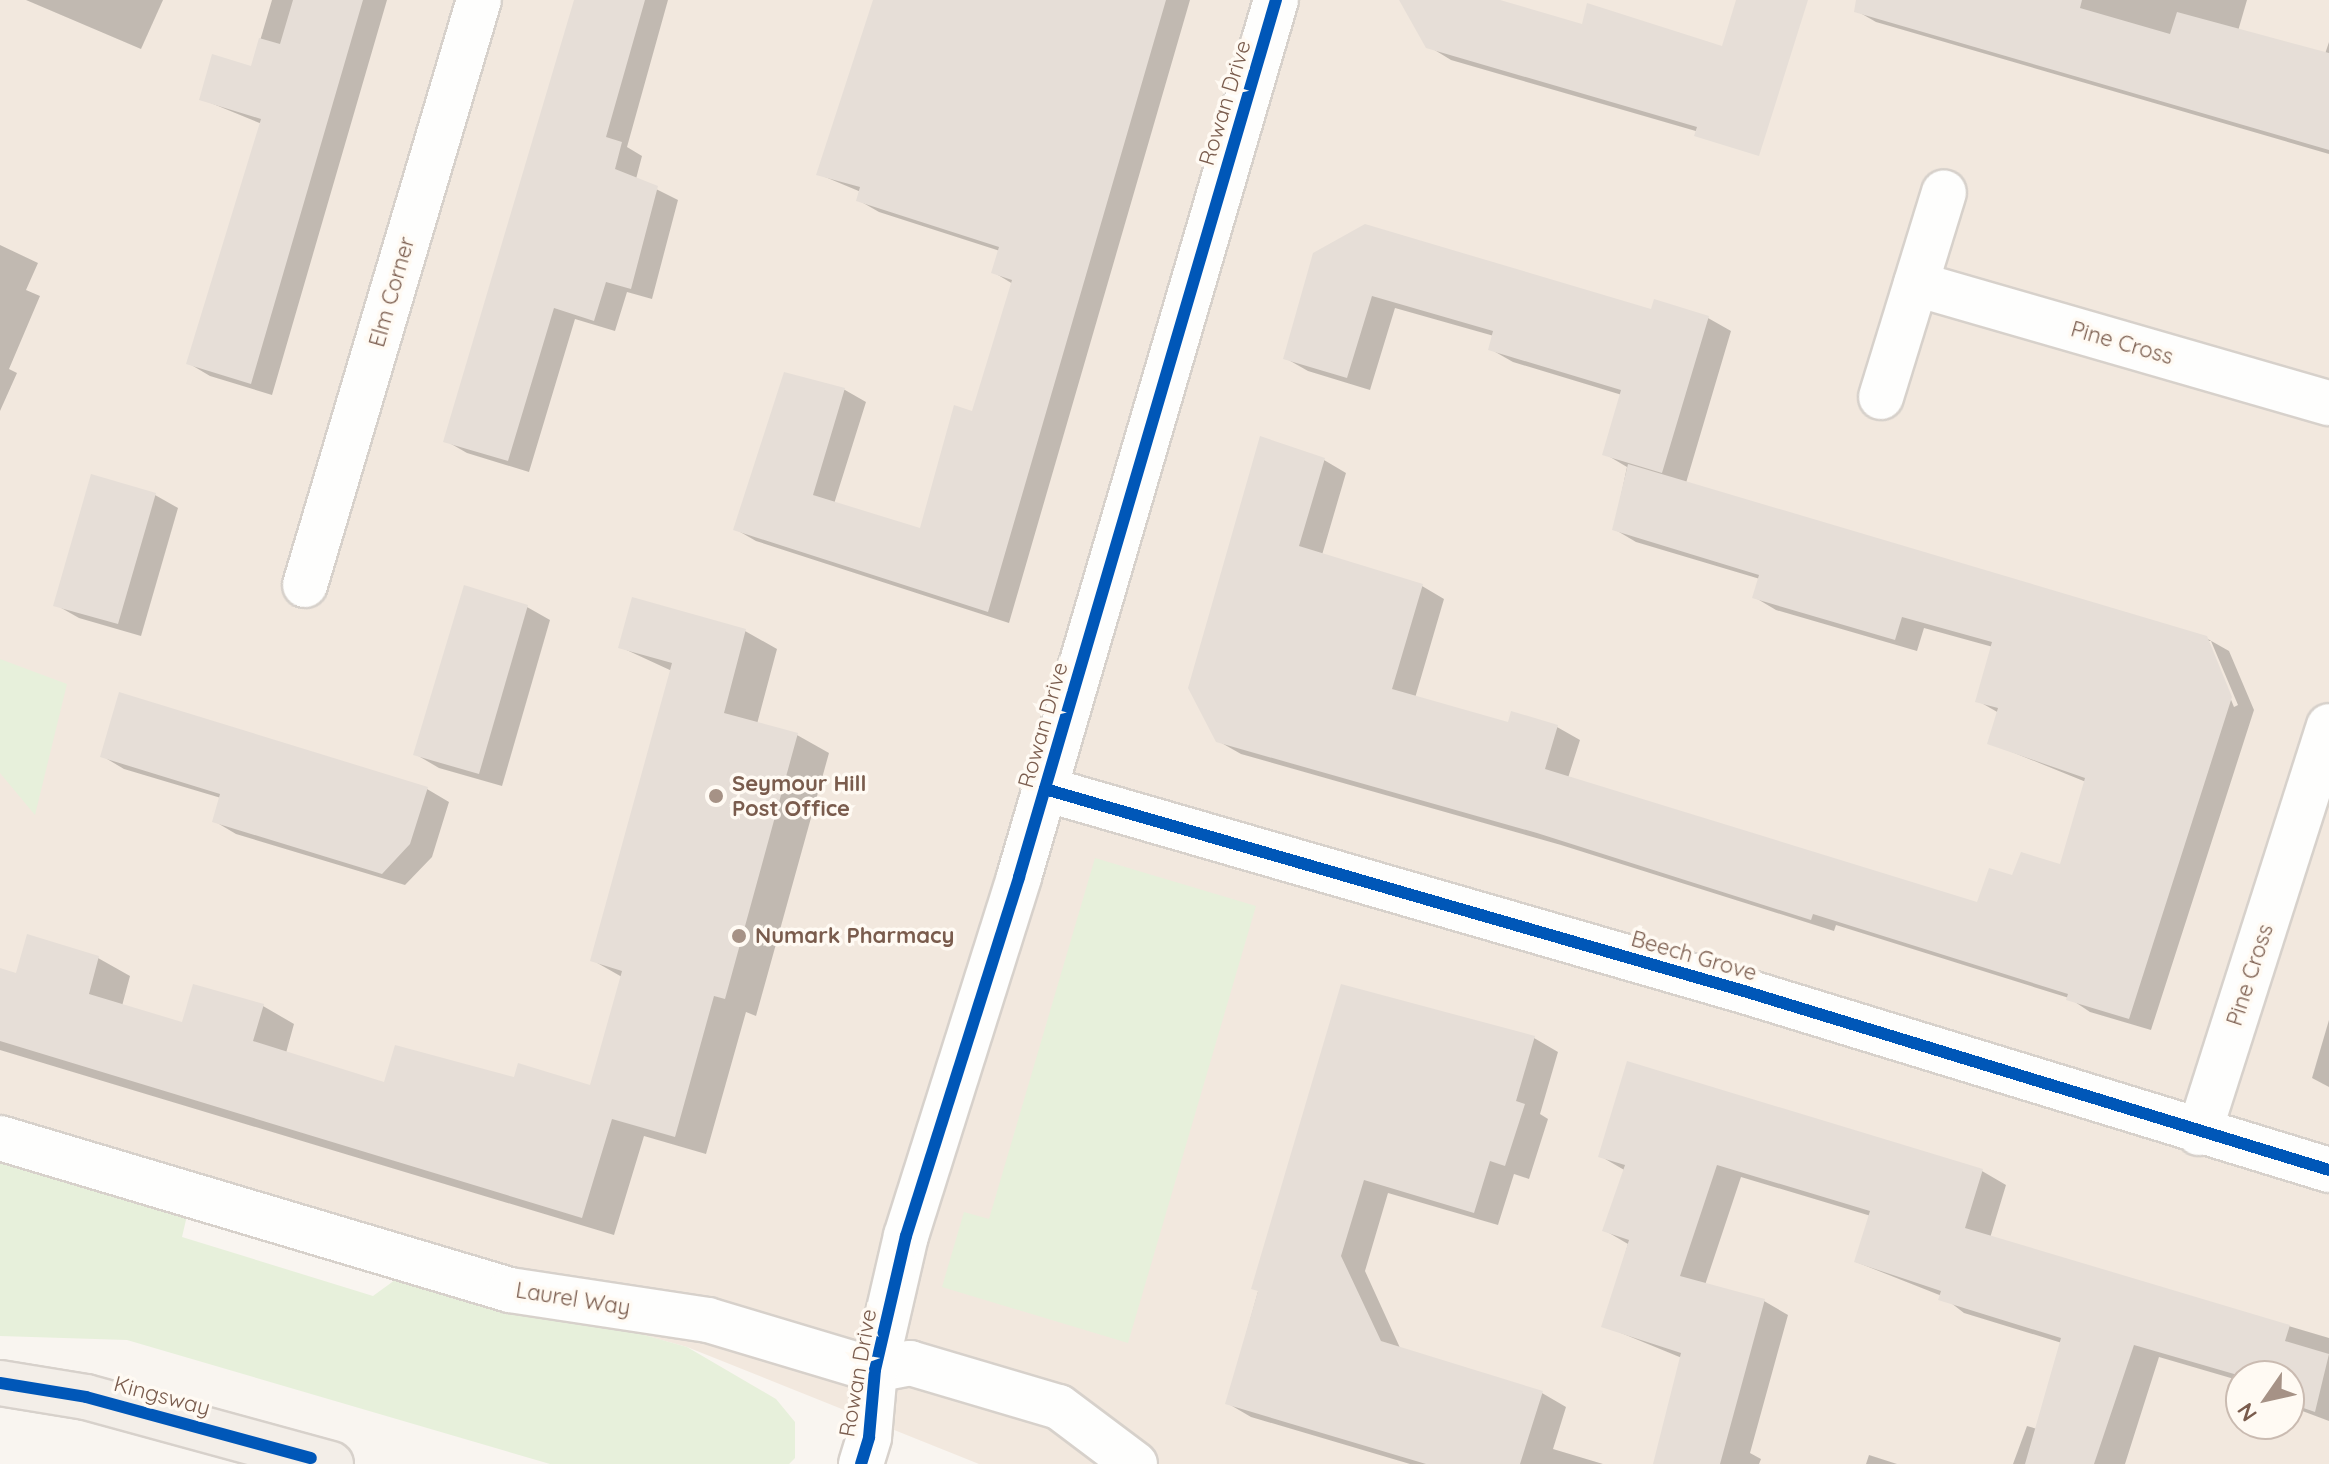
<!DOCTYPE html>
<html>
<head>
<meta charset="utf-8">
<style>
  body { margin:0 }
  #map { position:relative; width:2329px; height:1464px; overflow:hidden; background:#f9f5f0; font-family:Quicksand,sans-serif }
  div>[style] { position:absolute }
  [style*='--x'] { left:calc(var(--x)*1px); top:calc(var(--y)*1px); width:calc(var(--w)*1px); rotate:calc(var(--a)*1deg) }
  .residential>* { inset:0; background:#f2e8de }
  .green>* { inset:0; background:#e7f0db }
  .shadow>* { inset:0; background:#0003 }
  .building>* { inset:0; background:#e6ded7 }
  .roads { filter:drop-shadow(2px 0 #d7d1cb) drop-shadow(-2px 0 #d7d1cb) drop-shadow(0 2px #d7d1cb) drop-shadow(0 -2px #d7d1cb) }
  .minor>* { height:44px; margin:-22px; padding:0 22px; transform-origin:22px; border-radius:22px; background:#fefefd }
  .primary>* { height:44px; margin:-22px; padding:0 22px; transform-origin:22px; border-radius:22px; background:#f3eee8 }
  .cycleway>* { height:12px; margin:-6px; padding:0 6px; transform-origin:6px; border-radius:6px; background:#0057b8 }
  .dots>* { width:22px; height:22px; translate:-50% -50%; box-sizing:border-box; border:4px solid #fffaf3; border-radius:50% }
  span { translate:-50% -50%; white-space:nowrap; text-align:center; line-height:1.15; -webkit-text-stroke:7px #fffaf3; paint-order:stroke }
  .street-label { font-size:22px; color:#7a5c4d }
  .poi-label { font-size:22px; color:#7a5c4d; font-weight:700 }
  .left { translate:0 -50%; text-align:left }
  .north { position:absolute; left:2225px; top:1360px; width:80px; height:80px; box-sizing:border-box; background:#fffaf3; border:2px solid #cabbb1; border-radius:50%; rotate:236deg; font-size:22px; font-weight:700; line-height:32px; text-align:center; color:#7a5c4d }
  .north::after { content:''; display:block; margin:auto; width:28px; height:36px; background:#a69286; clip-path:polygon(50% 0,100% 100%,50% 72%,0 100%) }
</style>
</head>
<body>
<div id="map">
  <div class="residential">
    <div style="clip-path:polygon(evenodd,0 0,2329px 0,2329px 1464px,979px 1464px,687px 1347px,0 1155px,0 0,2241px 1376px,2289px 1376px,2289px 1424px,2241px 1424px,2241px 1376px)"></div>
  </div>
  <div class="green">
    <div style="clip-path:polygon(0 659px,67px 684px,35px 815px,0 773px)"></div>
    <div style="clip-path:polygon(1095px 858px,1256px 906px,1128px 1343px,942px 1287px,964px 1212px,989px 1219px)"></div>
    <div style="clip-path:polygon(0 1155px,189px 1207px,182px 1237px,373px 1296px,410px 1269px,687px 1347px,776px 1399px,795px 1422px,795px 1458px,789px 1464px,550px 1464px,127px 1340px,0 1336px)"></div>
  </div>
  <div class="shadow">
    <div style="clip-path:polygon(26px 0,163px 0,141px 49px)"></div>
    <div style="clip-path:polygon(272px 0,387px 0,272px 395px,210px 376px,188px 363px,262px 124px,201px 99px,252px 68px)"></div>
    <div style="clip-path:polygon(575px 0,668px 0,627px 147px,642px 156px,636px 179px,678px 200px,652px 299px,627px 292px,615px 331px,575px 319px,529px 472px,467px 453px,446px 441px)"></div>
    <div style="clip-path:polygon(916px 0,1190px 0,1009px 623px,756px 541px,735px 529px,785px 374px,845px 390px,866px 402px,834px 504px,921px 530px,974px 413px,1013px 284px,993px 272px,1000px 251px,879px 212px,858px 200px,861px 192px,818px 174px)"></div>
    <div style="clip-path:polygon(1401px 0,1494px 0,1751px 147px,1451px 60px,1428px 46px)"></div>
    <div style="clip-path:polygon(1858px 0,2247px 0,2238px 31px,2325px 54px,2329px 42px,2329px 154px,1876px 22px,1855px 10px)"></div>
    <div style="clip-path:polygon(0 245px,38px 263px,26px 290px,40px 296px,9px 369px,17px 373px,0 411px)"></div>
    <div style="clip-path:polygon(evenodd,1315px 254px,1652px 312px,1655px 302px,1708px 318px,1731px 331px,1686px 483px,2206px 638px,2229px 651px,2254px 710px,2151px 1030px,2090px 1012px,2069px 998px,1836px 925px,1834px 931px,1561px 845px,1241px 754px,1218px 741px,1324px 460px,1346px 473px,1322px 555px,1422px 586px,1444px 599px,1415px 698px,1509px 725px,1557px 727px,1580px 740px,1568px 778px,1978px 904px,2014px 877px,2061px 866px,2086px 782px,1990px 743px,1999px 713px,1978px 701px,1993px 647px,1924px 628px,1917px 651px,1776px 610px,1754px 597px,1760px 579px,1636px 542px,1614px 529px,1627px 467px,1605px 454px,1622px 395px,1513px 362px,1490px 349px,1494px 336px,1395px 308px,1370px 390px,1308px 371px,1285px 358px,1315px 254px,2207px 641px,2211px 641px,2238px 705px,2234px 707px,2207px 641px)"></div>
    <div style="clip-path:polygon(155px 495px,178px 508px,141px 636px,79px 618px,56px 605px)"></div>
    <div style="clip-path:polygon(527px 607px,550px 620px,502px 786px,439px 768px,415px 754px)"></div>
    <div style="clip-path:polygon(745px 631px,777px 649px,757px 724px,797px 735px,829px 753px,756px 1016px,746px 1012px,706px 1154px,644px 1136px,614px 1235px,0 1050px,0 970px,18px 975px,98px 958px,130px 976px,122px 1006px,183px 1024px,263px 1006px,294px 1024px,286px 1053px,386px 1084px,515px 1080px,591px 1087px,622px 977px,592px 960px,672px 671px,620px 647px)"></div>
    <div style="clip-path:polygon(102px 756px,427px 789px,449px 802px,432px 857px,405px 885px,236px 834px,214px 821px,221px 798px,124px 769px)"></div>
    <div style="clip-path:polygon(1343px 986px,1534px 1038px,1558px 1052px,1540px 1114px,1548px 1119px,1529px 1179px,1514px 1174px,1498px 1225px,1388px 1193px,1365px 1271px,1401px 1350px,1542px 1393px,1566px 1407px,1553px 1449px,1603px 1464px,1410px 1464px,1251px 1417px,1227px 1403px)"></div>
    <div style="clip-path:polygon(2329px 1020px,2329px 1087px,2312px 1078px)"></div>
    <div style="clip-path:polygon(1600px 1156px,1982px 1171px,2006px 1185px,1990px 1238px,2329px 1338px,2329px 1421px,2289px 1406px,2289px 1376px,2241px 1376px,2241px 1381px,2159px 1357px,2125px 1464px,2013px 1464px,2027px 1426px,2037px 1429px,2062px 1343px,1964px 1313px,1942px 1296px,1856px 1262px,1871px 1216px,1741px 1177px,1705px 1285px,1764px 1301px,1788px 1315px,1750px 1453px,1761px 1459px,1759px 1464px,1655px 1464px,1682px 1358px,1604px 1326px,1628px 1244px,1604px 1230px,1626px 1171px)"></div>
    <div style="clip-path:polygon(1869px 1455px,1897px 1464px,1866px 1464px)"></div>
  </div>
  <div class="building">
    <div style="clip-path:polygon(293px 0,363px 0,251px 384px,186px 364px,261px 119px,199px 100px,212px 54px,251px 66px,259px 38px,280px 44px)"></div>
    <div style="clip-path:polygon(574px 0,645px 0,606px 137px,622px 142px,615px 169px,658px 186px,631px 289px,606px 282px,594px 321px,554px 308px,508px 461px,443px 442px)"></div>
    <div style="clip-path:polygon(873px 0,1166px 0,988px 612px,733px 530px,784px 372px,845px 388px,813px 495px,920px 528px,954px 405px,972px 411px,1012px 280px,991px 273px,999px 247px,856px 201px,860px 187px,816px 175px)"></div>
    <div style="clip-path:polygon(1399px 0,1500px 0,1582px 24px,1587px 3px,1722px 46px,1736px 0,1808px 0,1759px 156px,1694px 136px,1697px 127px,1426px 48px)"></div>
    <div style="clip-path:polygon(1856px 0,2082px 0,2080px 8px,2170px 34px,2177px 12px,2329px 53px,2329px 150px,1854px 12px)"></div>
    <div style="clip-path:polygon(1365px 224px,1651px 309px,1654px 299px,1709px 316px,1662px 473px,1602px 455px,1621px 390px,1488px 350px,1493px 331px,1372px 296px,1347px 378px,1283px 359px,1313px 253px)"></div>
    <div style="clip-path:polygon(1260px 436px,1325px 458px,1299px 546px,1423px 584px,1392px 689px,1508px 722px,1511px 711px,1558px 725px,1545px 769px,1977px 902px,1989px 868px,2012px 875px,2021px 852px,2060px 864px,2085px 778px,1987px 744px,1998px 708px,1975px 702px,1992px 642px,1902px 617px,1895px 640px,1752px 598px,1759px 575px,1612px 530px,1628px 464px,2207px 636px,2232px 697px,2129px 1019px,2066px 1000px,2068px 994px,1813px 914px,1811px 920px,1537px 833px,1216px 742px,1188px 688px)"></div>
    <div style="clip-path:polygon(91px 474px,156px 493px,118px 624px,53px 606px)"></div>
    <div style="clip-path:polygon(464px 585px,528px 605px,479px 774px,413px 755px)"></div>
    <div style="clip-path:polygon(632px 597px,746px 629px,724px 713px,798px 733px,725px 999px,714px 996px,675px 1137px,612px 1119px,582px 1218px,0 1041px,0 968px,16px 973px,27px 934px,99px 956px,89px 994px,182px 1022px,193px 984px,264px 1004px,253px 1041px,384px 1082px,395px 1045px,514px 1077px,518px 1063px,590px 1085px,622px 971px,590px 961px,672px 663px,618px 648px)"></div>
    <div style="clip-path:polygon(119px 692px,428px 787px,410px 844px,382px 874px,212px 822px,220px 794px,100px 757px)"></div>
    <div style="clip-path:polygon(1341px 984px,1535px 1036px,1516px 1101px,1525px 1104px,1505px 1166px,1490px 1161px,1474px 1213px,1364px 1180px,1341px 1256px,1381px 1341px,1543px 1391px,1520px 1464px,1426px 1464px,1225px 1404px,1258px 1291px,1251px 1289px)"></div>
    <div style="clip-path:polygon(1627px 1061px,1983px 1169px,1965px 1228px,2290px 1325px,2285px 1341px,2329px 1354px,2315px 1412px,2289px 1403px,2289px 1376px,2241px 1376px,2134px 1345px,2094px 1464px,2025px 1464px,2061px 1338px,1938px 1300px,1941px 1291px,1854px 1262px,1870px 1211px,1717px 1165px,1680px 1276px,1765px 1299px,1720px 1464px,1653px 1464px,1681px 1353px,1601px 1327px,1629px 1240px,1602px 1231px,1625px 1165px,1598px 1157px)"></div>
  </div>
  <div class="roads">
    <div class="minor">
      <div style="--x:1916;--y:284;--w:430;--a:16.1"></div>
      <div style="--x:1881;--y:397;--w:214;--a:-72.9"></div>
      <div style="--x:305;--y:585;--w:610;--a:-73.44"></div>
      <div style="--x:1045;--y:789;--w:728;--a:16.12"></div>
      <div style="--x:1744;--y:991;--w:612;--a:17.01"></div>
      <div style="--x:2199;--y:1133;--w:427;--a:-72.3"></div>
      <div style="--x:0;--y:1138;--w:532;--a:16.6"></div>
      <div style="--x:510;--y:1290;--w:200;--a:8.6"></div>
      <div style="--x:708;--y:1320;--w:174;--a:16.7"></div>
      <div style="--x:875;--y:1370;--w:36;--a:-11"></div>
      <div style="--x:910;--y:1363;--w:155;--a:16.5"></div>
      <div style="--x:1059;--y:1407;--w:95;--a:36.9"></div>
      <div style="--x:861;--y:1464;--w:28;--a:-73"></div>
      <div style="--x:869;--y:1437;--w:67;--a:-84.9"></div>
      <div style="--x:875;--y:1370;--w:138;--a:-77"></div>
      <div style="--x:906;--y:1236;--w:376;--a:-72.5"></div>
      <div style="--x:1019;--y:877;--w:914;--a:-73.67"></div>
    </div>
    <div class="primary">
      <div style="--x:0;--y:1383;--w:87;--a:9.2"></div>
      <div style="--x:86;--y:1397;--w:254;--a:15.3"></div>
    </div>
  </div>
  <div class="cycleway">
    <div style="--x:1045;--y:789;--w:728;--a:16.12"></div>
    <div style="--x:1744;--y:991;--w:612;--a:17.01"></div>
    <div style="--x:0;--y:1383;--w:87;--a:9.2"></div>
    <div style="--x:86;--y:1397;--w:233;--a:15.2"></div>
    <div style="--x:861;--y:1464;--w:28;--a:-73"></div>
    <div style="--x:869;--y:1437;--w:67;--a:-84.9"></div>
    <div style="--x:875;--y:1370;--w:138;--a:-77"></div>
    <div style="--x:906;--y:1236;--w:376;--a:-72.5"></div>
    <div style="--x:1019;--y:877;--w:914;--a:-73.67"></div>
  </div>
  <div class="dots">
    <div style="left:716px;top:796px;background:#a69286"></div>
    <div style="left:739px;top:936px;background:#a69286"></div>
  </div>
  <div class="street-label">
    <span style="left:1225px;top:103px;rotate:-73deg">Rowan Drive</span>
    <span style="left:392px;top:292px;rotate:-74deg">Elm Corner</span>
    <span style="left:2122px;top:343px;rotate:16deg">Pine Cross</span>
    <span style="left:1043px;top:725px;rotate:-74deg">Rowan Drive</span>
    <span style="left:1694px;top:956px;rotate:16deg">Beech Grove</span>
    <span style="left:2250px;top:975px;rotate:-72deg">Pine Cross</span>
    <span style="left:573px;top:1299px;rotate:9deg">Laurel Way</span>
    <span style="left:858px;top:1373px;rotate:-80deg">Rowan Drive</span>
    <span style="left:162px;top:1396px;rotate:15deg">Kingsway</span>
  </div>
  <div class="poi-label">
    <span class="left" style="left:732px;top:796px">Seymour Hill<br>Post Office</span>
    <span class="left" style="left:755px;top:936px">Numark Pharmacy</span>
  </div>
  <div class="north">N</div>
</div>
</body>
</html>
